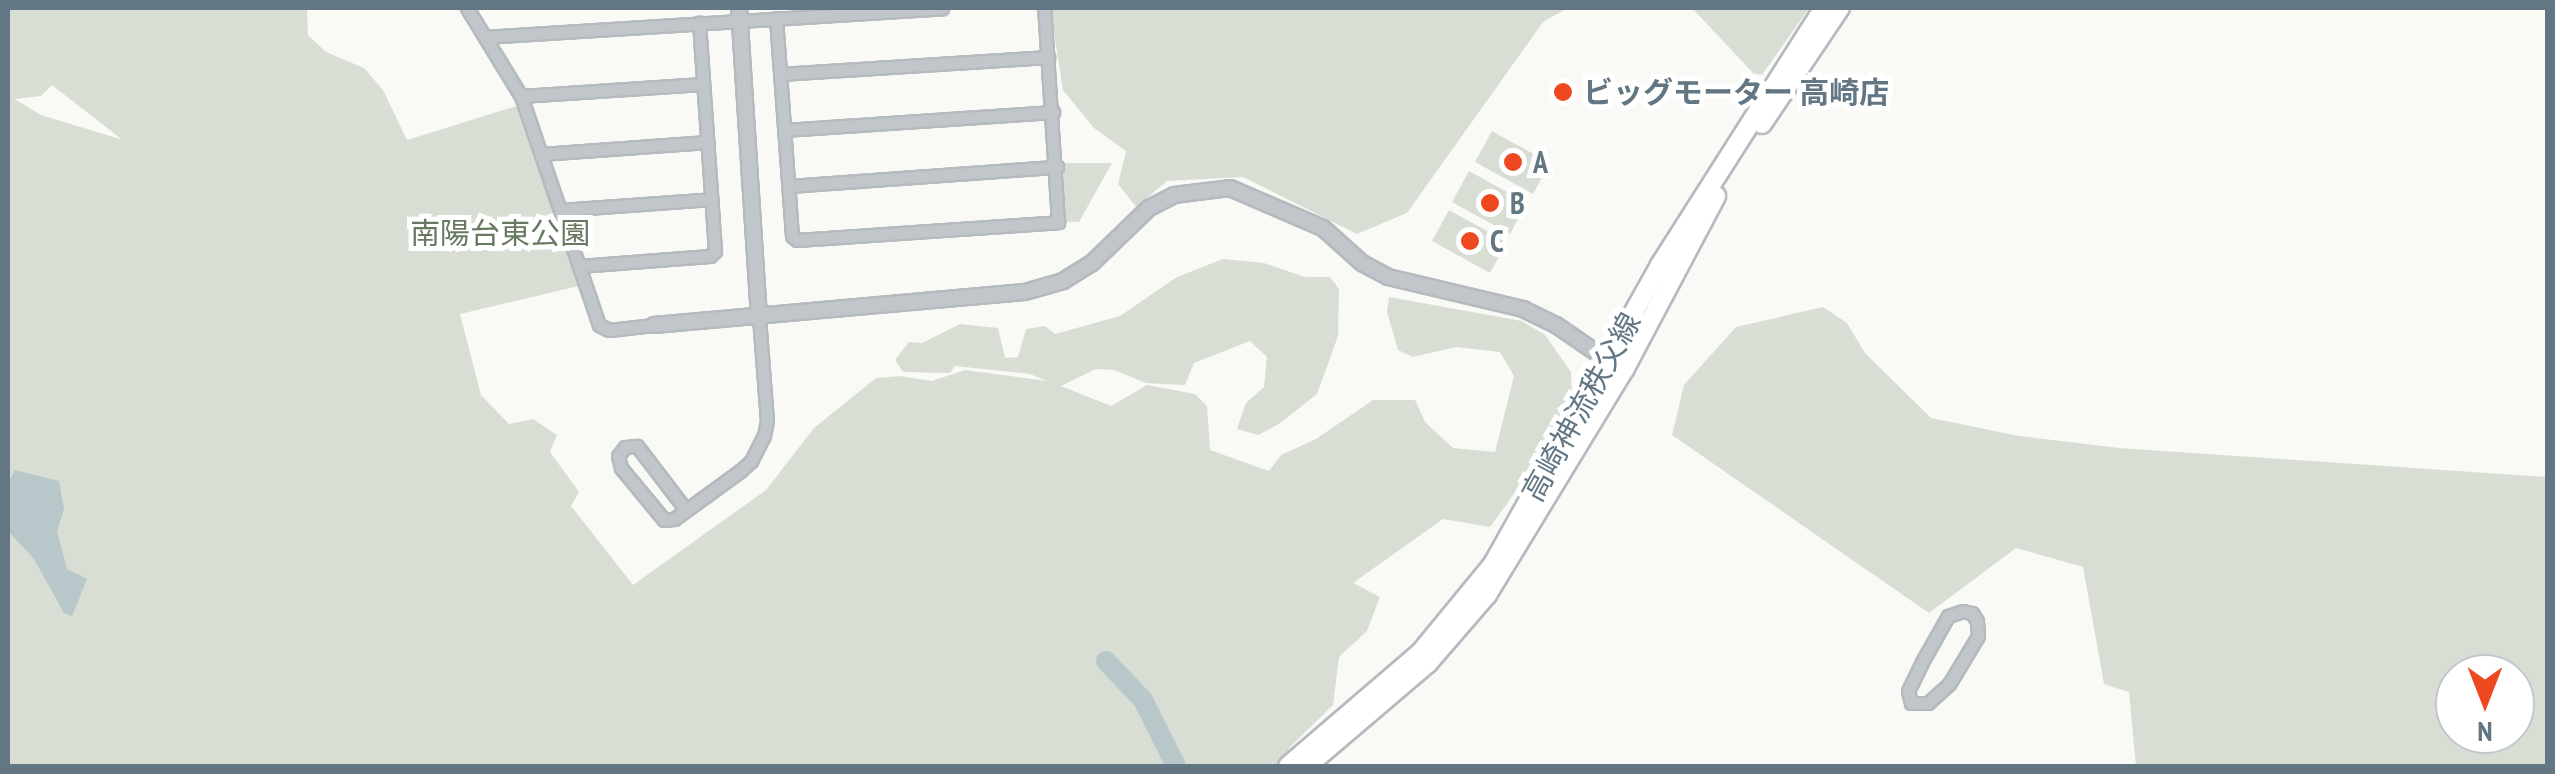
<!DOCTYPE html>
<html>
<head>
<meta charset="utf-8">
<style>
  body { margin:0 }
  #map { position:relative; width:2555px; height:774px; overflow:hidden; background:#f9f9f6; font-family:"PT Sans Narrow","Noto Sans JP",sans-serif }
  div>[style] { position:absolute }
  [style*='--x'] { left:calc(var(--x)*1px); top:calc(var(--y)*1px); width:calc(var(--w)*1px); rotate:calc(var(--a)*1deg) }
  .green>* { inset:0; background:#d9ded5 }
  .water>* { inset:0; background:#b8c7ca }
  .river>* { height:20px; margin:-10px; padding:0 10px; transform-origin:10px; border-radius:10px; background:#b8c7ca }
  .roads { filter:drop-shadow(2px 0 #b4babe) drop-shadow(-2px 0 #b4babe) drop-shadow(0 2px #b4babe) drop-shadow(0 -2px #b4babe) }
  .minor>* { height:11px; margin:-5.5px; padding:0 5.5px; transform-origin:5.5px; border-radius:5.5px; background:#c1c6ca }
  .tertiary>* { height:14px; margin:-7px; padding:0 7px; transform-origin:7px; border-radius:7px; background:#c1c6ca }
  .primary>* { height:18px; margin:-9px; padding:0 9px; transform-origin:9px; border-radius:9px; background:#fff }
  .dots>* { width:28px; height:28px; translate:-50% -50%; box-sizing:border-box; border:5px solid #fff; border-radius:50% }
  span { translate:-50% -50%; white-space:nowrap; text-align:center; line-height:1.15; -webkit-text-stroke:10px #fff; paint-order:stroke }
  .poi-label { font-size:30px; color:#627683; font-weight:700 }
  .left { translate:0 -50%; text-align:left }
  .park-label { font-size:30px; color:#677a61 }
  .street-label { font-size:30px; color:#627683 }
  .frame { position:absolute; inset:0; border:10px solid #627683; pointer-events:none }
  .north { position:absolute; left:2435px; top:654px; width:100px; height:100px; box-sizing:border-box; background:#fff; border:2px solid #c0c8cd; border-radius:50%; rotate:180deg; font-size:28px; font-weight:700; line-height:40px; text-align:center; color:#627683 }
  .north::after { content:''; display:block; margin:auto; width:35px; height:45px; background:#ee4821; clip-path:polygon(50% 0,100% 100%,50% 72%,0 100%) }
</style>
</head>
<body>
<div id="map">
  <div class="green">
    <div style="clip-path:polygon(evenodd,8px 8px,307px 8px,308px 35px,326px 52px,364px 68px,383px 90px,407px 140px,520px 105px,583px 285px,460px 314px,481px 395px,509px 424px,533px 419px,557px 435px,550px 452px,579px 492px,571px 506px,633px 585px,766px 490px,814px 428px,876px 378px,900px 376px,932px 381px,965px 370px,1047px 381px,1030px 374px,955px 366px,950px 373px,903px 372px,895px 360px,909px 342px,922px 343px,960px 324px,998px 328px,1005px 358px,1018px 357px,1026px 329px,1045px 326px,1055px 334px,1120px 316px,1177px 277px,1223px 259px,1264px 263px,1305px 277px,1330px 277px,1339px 289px,1338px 336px,1317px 394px,1279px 424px,1258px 435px,1237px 429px,1246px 403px,1264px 387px,1267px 357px,1250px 341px,1194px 363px,1185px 385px,1146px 383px,1114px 370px,1096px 369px,1061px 386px,1111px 406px,1147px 385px,1195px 394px,1207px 406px,1210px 450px,1269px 471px,1281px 455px,1316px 439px,1373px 400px,1415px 400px,1425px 422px,1453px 448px,1495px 452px,1514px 376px,1500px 352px,1456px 347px,1413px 357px,1398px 350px,1387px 312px,1389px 297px,1522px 321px,1545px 335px,1571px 372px,1572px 402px,1561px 429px,1490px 527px,1443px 519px,1353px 583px,1380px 597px,1367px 631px,1339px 657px,1333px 705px,1290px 747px,1278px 766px,8px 766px,8px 8px,52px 85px,120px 138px,120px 139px,41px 115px,15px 99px,41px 96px,52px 85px)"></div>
    <div style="clip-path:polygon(1050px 8px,1568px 8px,1543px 22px,1407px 213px,1357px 234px,1243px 177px,1167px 181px,1136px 207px,1118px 184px,1126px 151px,1094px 128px,1063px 90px)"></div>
    <div style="clip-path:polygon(1692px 8px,1809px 8px,1762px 75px,1753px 73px)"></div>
    <div style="clip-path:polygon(1492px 131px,1550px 163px,1533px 194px,1475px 162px)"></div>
    <div style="clip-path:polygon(1060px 163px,1112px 163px,1079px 222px,1063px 222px)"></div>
    <div style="clip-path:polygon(1469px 171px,1527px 203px,1510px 234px,1452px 202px)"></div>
    <div style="clip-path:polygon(1449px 210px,1507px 242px,1490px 273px,1432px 241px)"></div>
    <div style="clip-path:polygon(evenodd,1823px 307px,1847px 323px,1865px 353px,1931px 418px,2019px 436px,2119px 448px,2547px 477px,2547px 766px,2136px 766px,2129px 692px,2104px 684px,2083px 567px,2016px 548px,1929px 613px,1672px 435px,1684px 385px,1736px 327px,1823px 307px,2455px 674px,2515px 674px,2515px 734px,2455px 734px,2455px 674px)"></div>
  </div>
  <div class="water">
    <div style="clip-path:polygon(15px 470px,59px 481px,64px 509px,57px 531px,67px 569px,87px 579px,72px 616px,64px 613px,34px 559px,8px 531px,8px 483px)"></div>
  </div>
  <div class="river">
    <div style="--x:1106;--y:661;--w:54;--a:46.5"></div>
    <div style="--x:1143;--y:700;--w:74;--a:63.4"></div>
  </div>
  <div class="roads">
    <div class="minor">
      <div style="--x:467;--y:8;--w:103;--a:58.5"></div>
      <div style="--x:521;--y:96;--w:242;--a:71.2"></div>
      <div style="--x:599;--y:325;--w:11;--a:27"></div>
      <div style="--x:609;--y:330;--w:45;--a:-6.3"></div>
      <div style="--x:776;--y:18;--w:219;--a:85.8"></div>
      <div style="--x:792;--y:236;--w:6;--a:39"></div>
      <div style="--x:797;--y:240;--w:262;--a:-3.9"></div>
      <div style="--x:1058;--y:222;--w:214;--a:-93.7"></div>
      <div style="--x:485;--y:37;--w:458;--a:-3.6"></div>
      <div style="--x:780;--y:74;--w:269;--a:-3.6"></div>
      <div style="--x:521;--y:96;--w:182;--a:-3.8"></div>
      <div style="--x:784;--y:130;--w:270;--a:-3.8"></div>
      <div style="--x:541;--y:154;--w:167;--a:-4.1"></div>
      <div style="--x:789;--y:186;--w:269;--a:-4.1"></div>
      <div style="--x:560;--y:210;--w:152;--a:-4.1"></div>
      <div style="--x:579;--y:266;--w:131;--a:-4.4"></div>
      <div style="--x:710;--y:256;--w:7;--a:-45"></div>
      <div style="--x:715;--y:251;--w:229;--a:-94"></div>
      <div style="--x:686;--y:510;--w:81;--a:-127.4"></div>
      <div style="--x:637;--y:446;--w:12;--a:175"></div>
      <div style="--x:625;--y:447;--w:11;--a:128"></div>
      <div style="--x:618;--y:456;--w:12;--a:76"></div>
      <div style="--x:621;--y:468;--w:67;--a:50.4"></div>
      <div style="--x:664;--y:520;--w:10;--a:-6"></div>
      <div style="--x:674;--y:519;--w:82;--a:-36"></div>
      <div style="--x:740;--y:471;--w:15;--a:-42"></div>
      <div style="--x:751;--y:461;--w:28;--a:-63"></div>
      <div style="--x:764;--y:436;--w:15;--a:-79"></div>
      <div style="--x:767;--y:421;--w:105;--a:-94.4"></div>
      <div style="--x:1963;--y:611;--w:9;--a:13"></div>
      <div style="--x:1972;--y:613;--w:9;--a:58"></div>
      <div style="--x:1977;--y:621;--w:15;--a:86"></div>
      <div style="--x:1978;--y:636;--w:56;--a:121.1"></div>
      <div style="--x:1949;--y:684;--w:28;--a:138"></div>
      <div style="--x:1928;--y:703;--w:17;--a:180"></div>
      <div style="--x:1911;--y:703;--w:12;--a:-104"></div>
      <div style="--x:1908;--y:691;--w:32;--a:-64"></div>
      <div style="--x:1922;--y:662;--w:53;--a:-60.5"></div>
      <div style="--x:1948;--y:616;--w:16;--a:-18"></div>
    </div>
    <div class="tertiary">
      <div style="--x:739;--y:8;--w:309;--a:86.3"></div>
      <div style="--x:654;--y:325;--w:372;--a:-5.1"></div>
      <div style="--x:1025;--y:292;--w:40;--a:-16"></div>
      <div style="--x:1063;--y:281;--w:34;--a:-32"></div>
      <div style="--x:1092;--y:263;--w:79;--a:-44"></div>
      <div style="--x:1149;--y:208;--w:28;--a:-27"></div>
      <div style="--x:1174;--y:195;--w:56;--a:-7.1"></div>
      <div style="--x:1230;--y:188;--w:101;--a:23.3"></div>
      <div style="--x:1323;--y:228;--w:52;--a:41.9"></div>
      <div style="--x:1362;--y:263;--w:30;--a:28"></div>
      <div style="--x:1388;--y:277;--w:139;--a:13.3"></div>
      <div style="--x:1523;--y:309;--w:37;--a:26"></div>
      <div style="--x:1556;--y:325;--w:69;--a:34.4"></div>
    </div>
    <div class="primary">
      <div style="--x:1762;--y:124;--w:140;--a:-56.1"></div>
      <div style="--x:1288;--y:766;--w:174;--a:-40.6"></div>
      <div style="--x:1420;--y:653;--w:115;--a:-50.6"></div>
      <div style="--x:1493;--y:564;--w:342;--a:-60.8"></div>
      <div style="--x:1660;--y:265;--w:305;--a:-57.5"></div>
      <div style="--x:1307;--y:766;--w:159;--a:-40.4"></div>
      <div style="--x:1428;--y:663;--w:90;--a:-49.1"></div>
      <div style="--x:1487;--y:595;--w:263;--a:-58.7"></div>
      <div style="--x:1624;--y:370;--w:197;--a:-62.1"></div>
    </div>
  </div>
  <div class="dots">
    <div style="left:1563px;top:92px;background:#ee4821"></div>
    <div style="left:1513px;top:162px;background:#ee4821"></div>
    <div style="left:1490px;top:203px;background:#ee4821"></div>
    <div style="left:1470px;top:241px;background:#ee4821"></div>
  </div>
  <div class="poi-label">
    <span class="left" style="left:1583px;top:92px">ビッグモーター 高崎店</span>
    <span class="left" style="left:1533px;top:162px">A</span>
    <span class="left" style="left:1510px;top:203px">B</span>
    <span class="left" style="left:1490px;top:241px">C</span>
  </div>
  <div class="park-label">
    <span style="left:500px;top:233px">南陽台東公園</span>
  </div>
  <div class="street-label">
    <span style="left:1581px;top:407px;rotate:-61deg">高崎神流秩父線</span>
  </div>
  <div class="frame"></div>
  <div class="north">N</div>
</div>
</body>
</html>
